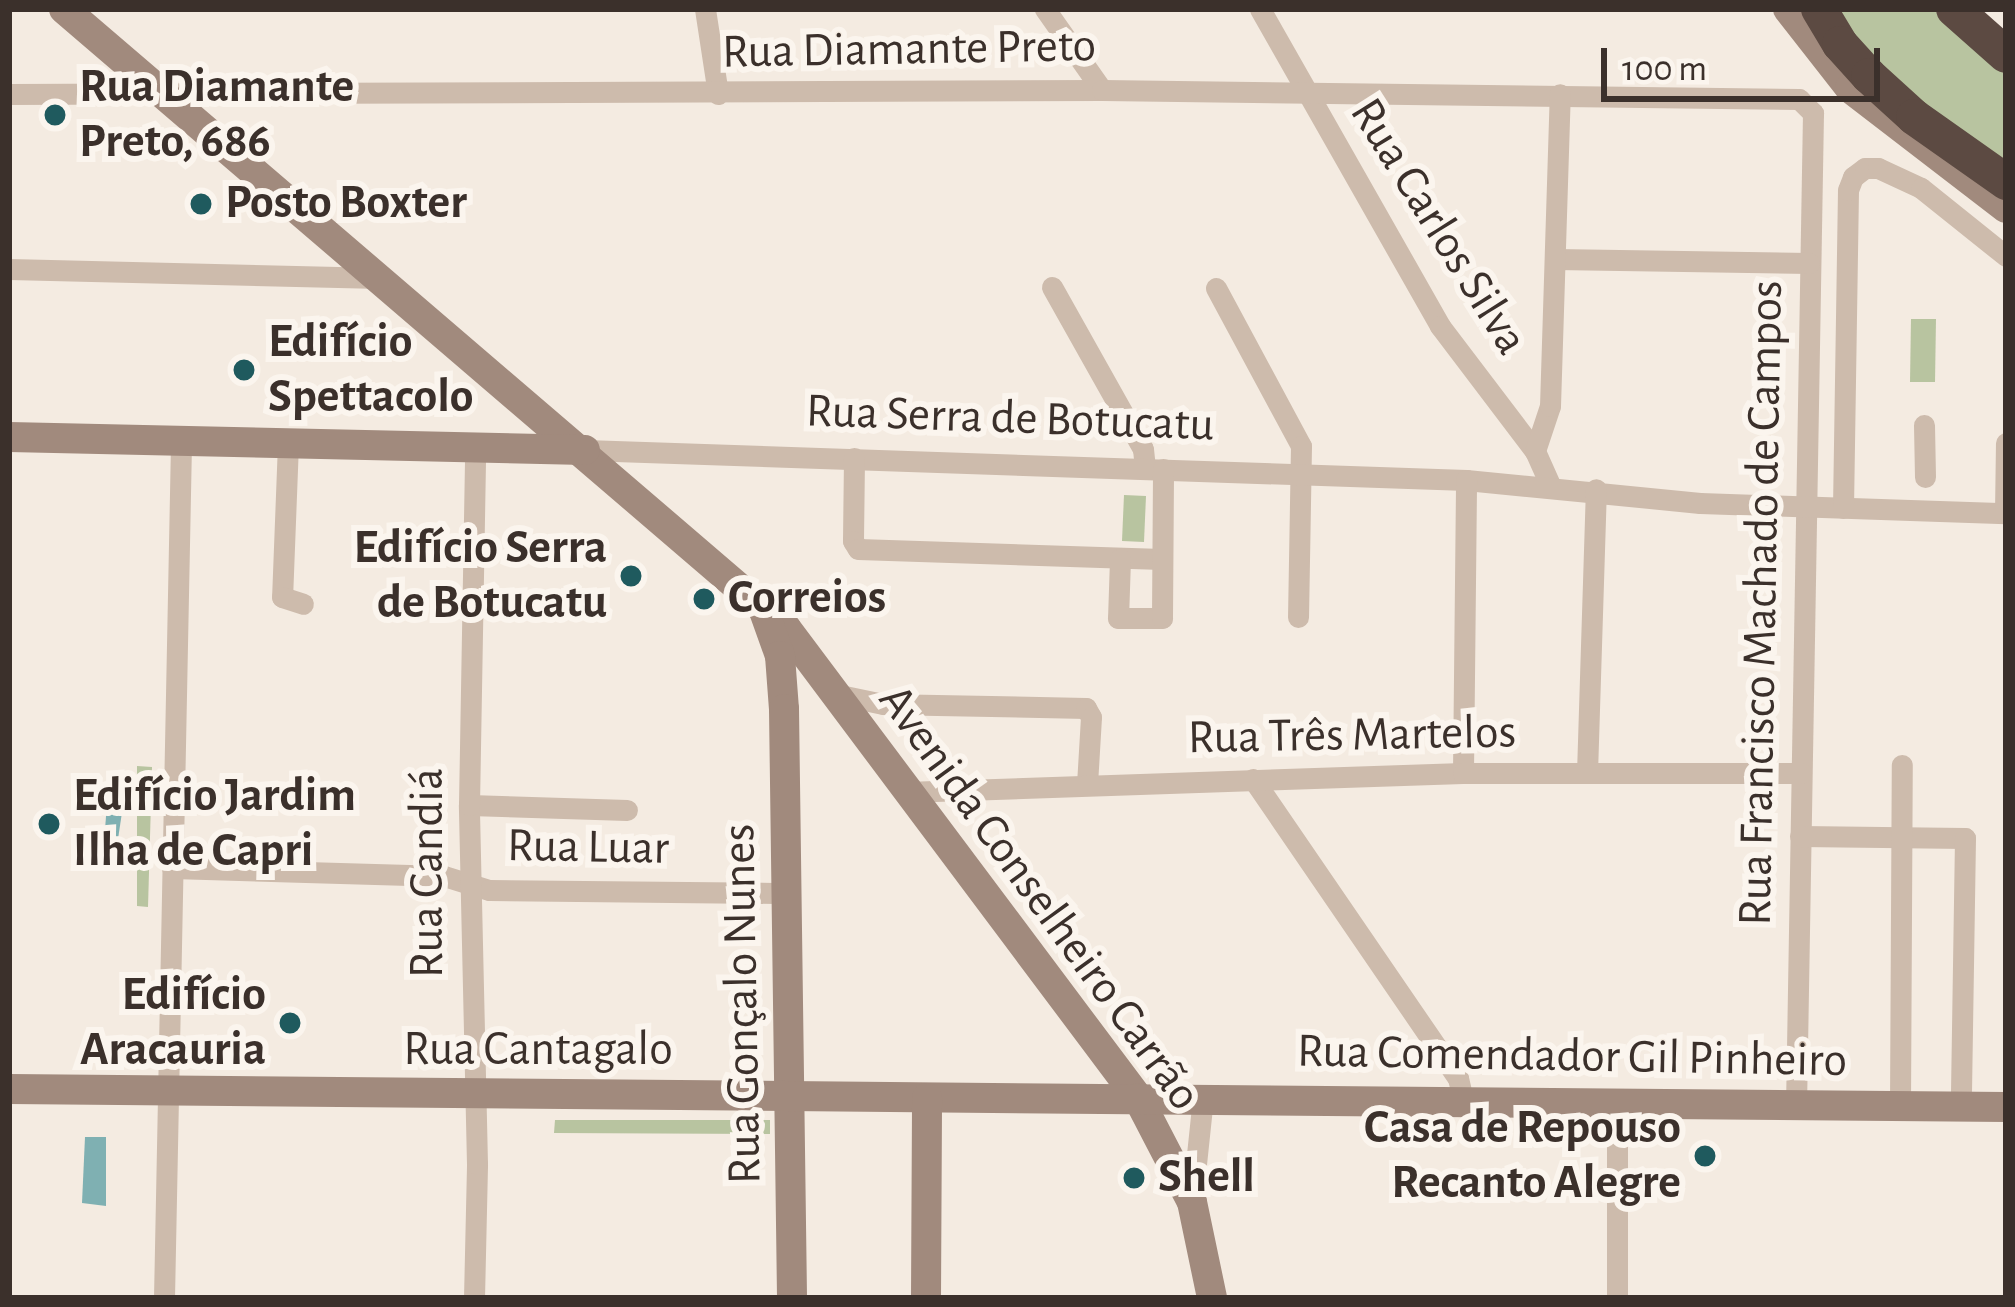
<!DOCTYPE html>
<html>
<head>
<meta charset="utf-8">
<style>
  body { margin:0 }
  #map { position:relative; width:2015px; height:1307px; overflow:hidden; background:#f4ebe1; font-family:"Alegreya Sans",sans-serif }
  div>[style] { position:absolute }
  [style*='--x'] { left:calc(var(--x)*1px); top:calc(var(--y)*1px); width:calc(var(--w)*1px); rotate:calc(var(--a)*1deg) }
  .green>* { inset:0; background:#b8c4a0 }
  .water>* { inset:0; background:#7fb0b2 }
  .street>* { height:21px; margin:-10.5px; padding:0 10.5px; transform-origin:10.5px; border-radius:10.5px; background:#cdbbac }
  .secondary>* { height:30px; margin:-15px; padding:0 15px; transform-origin:15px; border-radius:15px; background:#a18a7d }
  .highway>* { height:36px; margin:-18px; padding:0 18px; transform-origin:18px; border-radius:18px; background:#5c4a42 }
  .dots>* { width:33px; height:33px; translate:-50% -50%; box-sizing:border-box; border:6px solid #fbf5ee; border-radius:50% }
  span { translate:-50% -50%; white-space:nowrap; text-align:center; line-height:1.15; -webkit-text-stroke:12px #fbf5ee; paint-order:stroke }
  .street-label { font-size:48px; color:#3b302b }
  .poi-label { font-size:48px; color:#3b302b; font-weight:700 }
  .left { translate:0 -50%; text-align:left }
  .right { translate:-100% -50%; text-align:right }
  .frame { position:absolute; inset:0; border:12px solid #3b302b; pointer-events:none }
  .scale { position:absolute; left:1601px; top:48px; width:279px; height:54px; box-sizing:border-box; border:6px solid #3b302b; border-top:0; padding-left:15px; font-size:36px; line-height:42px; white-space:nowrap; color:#3b302b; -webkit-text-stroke:9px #fbf5ee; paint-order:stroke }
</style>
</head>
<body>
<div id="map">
  <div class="green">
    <div style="clip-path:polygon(1827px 9px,1933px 9px,2006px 73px,2006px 169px,1918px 104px)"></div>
    <div style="clip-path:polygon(1911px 319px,1936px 319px,1935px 382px,1910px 382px)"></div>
    <div style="clip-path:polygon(1124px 495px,1146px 496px,1144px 542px,1122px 541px)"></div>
    <div style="clip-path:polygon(137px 766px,152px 767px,148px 907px,137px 906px)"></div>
    <div style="clip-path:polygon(555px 1120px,770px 1120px,770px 1134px,554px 1133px)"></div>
  </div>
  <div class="water">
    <div style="clip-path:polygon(119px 776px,127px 779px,118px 839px,105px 830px,108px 789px)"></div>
    <div style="clip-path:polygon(85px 1137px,106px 1137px,106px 1206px,82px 1203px)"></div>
  </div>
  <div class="street">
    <div style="--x:705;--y:9;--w:86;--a:81.3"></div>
    <div style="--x:1045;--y:9;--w:99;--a:54.9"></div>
    <div style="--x:1260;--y:9;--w:365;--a:60.4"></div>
    <div style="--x:1440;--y:326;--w:157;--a:52.8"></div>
    <div style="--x:1535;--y:451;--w:37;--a:66"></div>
    <div style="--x:9;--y:94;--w:1093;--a:-0.21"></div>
    <div style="--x:1102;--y:90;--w:697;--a:0.74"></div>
    <div style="--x:1799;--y:99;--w:20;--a:45"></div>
    <div style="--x:1813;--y:113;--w:992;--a:90.98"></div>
    <div style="--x:1555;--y:259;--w:254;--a:0.9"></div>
    <div style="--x:9;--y:269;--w:371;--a:1.4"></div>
    <div style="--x:1052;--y:287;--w:186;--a:60.7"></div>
    <div style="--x:1143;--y:449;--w:20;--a:84"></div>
    <div style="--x:1216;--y:288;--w:179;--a:61.7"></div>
    <div style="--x:1301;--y:446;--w:171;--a:91"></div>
    <div style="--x:1924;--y:425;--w:52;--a:88.9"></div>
    <div style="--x:288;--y:443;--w:154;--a:92.2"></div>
    <div style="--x:282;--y:597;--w:22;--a:18"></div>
    <div style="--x:585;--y:450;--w:882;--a:1.95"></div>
    <div style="--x:1466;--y:480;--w:235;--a:5.6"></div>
    <div style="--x:1700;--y:503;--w:306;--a:1.9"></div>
    <div style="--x:1535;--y:451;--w:47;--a:-71.6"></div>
    <div style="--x:1550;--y:406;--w:312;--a:-88.2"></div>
    <div style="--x:854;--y:458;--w:83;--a:90.7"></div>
    <div style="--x:853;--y:541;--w:9;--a:58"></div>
    <div style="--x:858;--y:549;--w:304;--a:1.9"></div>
    <div style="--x:1843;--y:508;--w:318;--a:-89.1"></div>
    <div style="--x:1848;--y:190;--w:14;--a:-69"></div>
    <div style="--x:1853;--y:177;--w:15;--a:-37"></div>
    <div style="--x:1865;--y:168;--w:13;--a:0"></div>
    <div style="--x:1878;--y:168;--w:47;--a:24.9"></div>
    <div style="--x:1921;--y:188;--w:109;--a:38.7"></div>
    <div style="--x:2005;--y:513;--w:70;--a:-89.2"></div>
    <div style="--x:1120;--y:559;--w:59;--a:91.9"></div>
    <div style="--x:1118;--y:618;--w:44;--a:0"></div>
    <div style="--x:1162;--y:618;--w:149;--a:-89.6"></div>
    <div style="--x:835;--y:694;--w:49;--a:11.8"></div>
    <div style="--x:883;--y:704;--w:203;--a:1.1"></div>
    <div style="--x:1086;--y:708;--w:10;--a:61"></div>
    <div style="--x:1091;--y:717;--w:68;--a:93.4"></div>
    <div style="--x:1463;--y:773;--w:293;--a:-89.4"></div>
    <div style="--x:1587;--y:773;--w:284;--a:-88.2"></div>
    <div style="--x:1253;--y:779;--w:363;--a:55.6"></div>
    <div style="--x:1458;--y:1078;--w:23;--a:77"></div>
    <div style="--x:905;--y:792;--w:558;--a:-1.95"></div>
    <div style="--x:1463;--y:773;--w:338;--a:0"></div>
    <div style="--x:469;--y:805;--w:158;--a:1.8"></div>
    <div style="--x:1800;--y:836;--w:165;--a:0.7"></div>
    <div style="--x:1965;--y:838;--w:269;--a:90.9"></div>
    <div style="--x:172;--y:868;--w:272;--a:1.7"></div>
    <div style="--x:444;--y:876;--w:47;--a:17.3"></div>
    <div style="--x:489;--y:890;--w:299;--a:0.6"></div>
    <div style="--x:1900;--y:1106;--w:341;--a:-89.7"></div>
    <div style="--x:1192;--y:1202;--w:106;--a:-84"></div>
    <div style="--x:164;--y:1298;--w:857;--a:-88.86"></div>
    <div style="--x:474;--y:1298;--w:134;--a:-88.7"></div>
    <div style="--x:477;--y:1164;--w:359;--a:-91.3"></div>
    <div style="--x:469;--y:805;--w:358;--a:-89"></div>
    <div style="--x:1617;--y:1298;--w:195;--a:-90"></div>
  </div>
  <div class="secondary">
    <div style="--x:64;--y:9;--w:951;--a:40.61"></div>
    <div style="--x:786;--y:628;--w:587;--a:53.17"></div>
    <div style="--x:1138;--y:1098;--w:117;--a:62.6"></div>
    <div style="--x:1192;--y:1202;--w:98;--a:78.2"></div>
    <div style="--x:1788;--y:9;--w:100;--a:51.9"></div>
    <div style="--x:1850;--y:88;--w:197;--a:37.6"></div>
    <div style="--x:9;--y:437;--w:576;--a:1.29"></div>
    <div style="--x:765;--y:614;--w:45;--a:70.3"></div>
    <div style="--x:780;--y:656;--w:53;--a:85.7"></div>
    <div style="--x:784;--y:709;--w:589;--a:89.22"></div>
    <div style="--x:9;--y:1089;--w:1997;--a:0.52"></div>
    <div style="--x:926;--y:1298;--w:200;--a:-89.7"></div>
  </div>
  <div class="highway">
    <div style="--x:1819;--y:9;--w:41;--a:59"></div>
    <div style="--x:1840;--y:44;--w:43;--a:47.8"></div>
    <div style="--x:1869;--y:76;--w:61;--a:42.3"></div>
    <div style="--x:1914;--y:117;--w:113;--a:35.2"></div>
    <div style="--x:1954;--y:9;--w:69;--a:41.5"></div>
  </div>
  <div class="dots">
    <div style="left:55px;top:115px;background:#1f5a5e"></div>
    <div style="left:201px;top:204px;background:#1f5a5e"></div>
    <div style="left:244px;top:370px;background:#1f5a5e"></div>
    <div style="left:631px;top:576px;background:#1f5a5e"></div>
    <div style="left:704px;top:599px;background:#1f5a5e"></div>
    <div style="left:49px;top:824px;background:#1f5a5e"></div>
    <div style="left:290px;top:1023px;background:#1f5a5e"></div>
    <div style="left:1705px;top:1156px;background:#1f5a5e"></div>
    <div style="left:1134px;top:1178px;background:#1f5a5e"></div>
  </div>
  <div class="street-label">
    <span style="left:909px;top:50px;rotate:-1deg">Rua Diamante Preto</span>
    <span style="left:1438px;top:227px;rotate:58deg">Rua Carlos Silva</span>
    <span style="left:1010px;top:419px;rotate:2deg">Rua Serra de Botucatu</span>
    <span style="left:1762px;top:603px;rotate:-89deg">Rua Francisco Machado de Campos</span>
    <span style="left:1352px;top:736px;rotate:-1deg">Rua Três Martelos</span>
    <span style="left:588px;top:848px;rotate:1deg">Rua Luar</span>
    <span style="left:429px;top:873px;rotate:-90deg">Rua Candiá</span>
    <span style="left:1039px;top:898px;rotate:54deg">Avenida Conselheiro Carrão</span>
    <span style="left:743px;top:1004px;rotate:-91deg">Rua Gonçalo Nunes</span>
    <span style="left:538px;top:1051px">Rua Cantagalo</span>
    <span style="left:1572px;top:1057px;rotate:1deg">Rua Comendador Gil Pinheiro</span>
  </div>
  <div class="poi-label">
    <span class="left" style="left:79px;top:115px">Rua Diamante<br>Preto, 686</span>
    <span class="left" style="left:225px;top:204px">Posto Boxter</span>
    <span class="left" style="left:268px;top:370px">Edifício<br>Spettacolo</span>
    <span class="right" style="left:607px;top:576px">Edifício Serra<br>de Botucatu</span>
    <span class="left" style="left:728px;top:599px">Correios</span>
    <span class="left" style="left:73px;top:824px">Edifício Jardim<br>Ilha de Capri</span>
    <span class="right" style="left:266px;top:1023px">Edifício<br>Aracauria</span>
    <span class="right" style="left:1681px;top:1156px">Casa de Repouso<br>Recanto Alegre</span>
    <span class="left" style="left:1158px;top:1178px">Shell</span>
  </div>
  <div class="frame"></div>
  <div class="scale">100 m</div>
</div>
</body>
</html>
